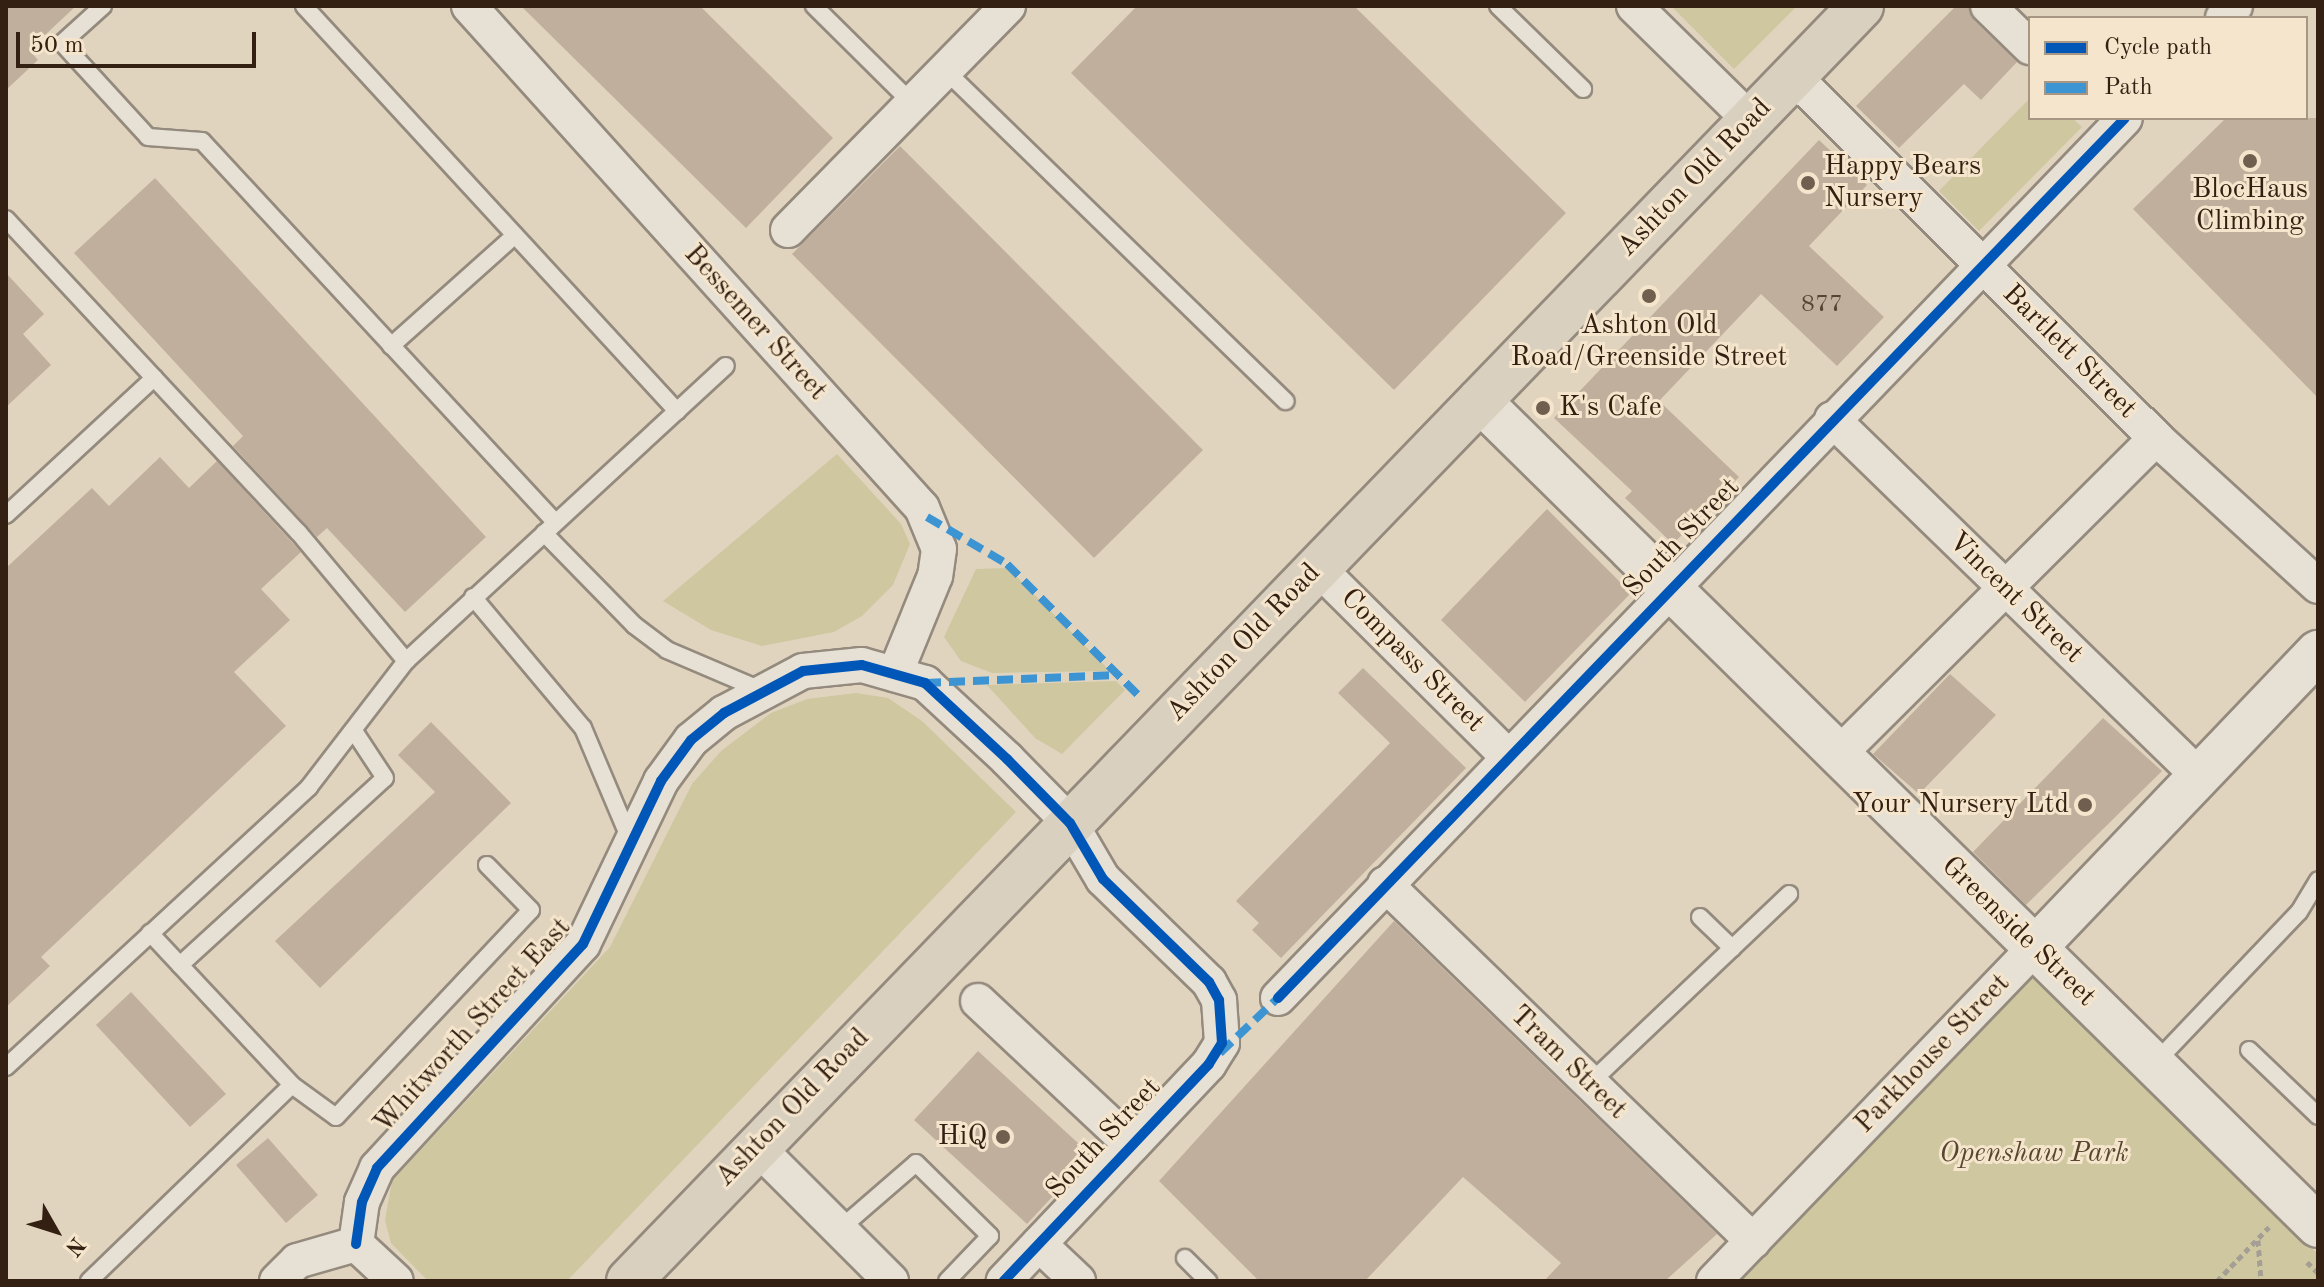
<!DOCTYPE html>
<html>
<head>
<meta charset="utf-8">
<style>
  body { margin:0 }
  #map { position:relative; width:2324px; height:1287px; overflow:hidden; background:#e0d4bf; font-family:"Old Standard TT",serif }
  div>[style] { position:absolute }
  [style*='--x'] { left:calc(var(--x)*1px); top:calc(var(--y)*1px); width:calc(var(--w)*1px); rotate:calc(var(--a)*1deg) }
  .green>* { inset:0; background:#cec7a0 }
  .building>* { inset:0; background:#c1af9d }
  .path>* { height:5px; margin-top:-2.5px; transform-origin:0; background:repeating-linear-gradient(90deg,#a59e95 0 6px,transparent 0 10px) }
  .roads { filter:drop-shadow(2px 0 #948a7d) drop-shadow(-2px 0 #948a7d) drop-shadow(0 2px #948a7d) drop-shadow(0 -2px #948a7d) }
  .service>* { height:16px; margin:-8px; padding:0 8px; transform-origin:8px; border-radius:8px; background:#e6e0d5 }
  .minor>* { height:34px; margin:-17px; padding:0 17px; transform-origin:17px; border-radius:17px; background:#e6e0d5 }
  .tertiary>* { height:42px; margin:-21px; padding:0 21px; transform-origin:21px; border-radius:21px; background:#e6e0d5 }
  .trunk>* { height:44px; margin:-22px; padding:0 22px; transform-origin:22px; border-radius:22px; background:#dad0c0 }
  .quiet>* { height:8px; margin-top:-4px; transform-origin:0; background:repeating-linear-gradient(90deg,#3d94d3 0 16px,transparent 0 24px) }
  .cycleway>* { height:10px; margin:-5px; padding:0 5px; transform-origin:5px; border-radius:5px; background:#0057b8 }
  .dots>* { width:22px; height:22px; translate:-50% -50%; box-sizing:border-box; border:4px solid #f4e5cc; border-radius:50% }
  span { translate:-50% -50%; white-space:nowrap; text-align:center; line-height:1.15; -webkit-text-stroke:6px #f4e5cc; paint-order:stroke }
  .number-label { font-size:24px; color:#574435 }
  .number-label span { -webkit-text-stroke-width:0 }
  .poi-label { font-size:28px; color:#342012 }
  .left { translate:0 -50%; text-align:left }
  .right { translate:-100% -50%; text-align:right }
  .street-label { font-size:28px; color:#342012 }
  .park-label { font-size:28px; color:#57472f; font-style:italic }
  .frame { position:absolute; inset:0; border:8px solid #342012; pointer-events:none }
  .legend { position:absolute; left:2028px; top:16px; width:280px; height:104px; box-sizing:border-box; background:#f4e5cc; border:2px solid #a79682; margin:0; padding:10px 14px; list-style:none; font-size:24px; color:#342012 }
  .legend li { display:flex; align-items:center; gap:16px; height:40px }
  .legend b { width:40px; border:2px solid #a79682 }
  .north { position:absolute; left:16px; top:1191px; width:80px; height:80px; -webkit-text-stroke:6px #f4e5cc; paint-order:stroke; rotate:129deg; font-size:22px; font-weight:700; line-height:32px; text-align:center; color:#342012 }
  .north::after { content:''; display:block; margin:auto; width:28px; height:36px; background:#342012; clip-path:polygon(50% 0,100% 100%,50% 72%,0 100%) }
  .scale { position:absolute; left:16px; top:32px; width:240px; height:36px; box-sizing:border-box; border:4px solid #342012; border-top:0; padding-left:10px; font-size:24px; line-height:28px; white-space:nowrap; color:#342012; -webkit-text-stroke:6px #f4e5cc; paint-order:stroke }
</style>
</head>
<body>
<div id="map">
  <div class="green">
    <div style="clip-path:polygon(1671px 6px,1797px 6px,1734px 69px)"></div>
    <div style="clip-path:polygon(2030px 98px,2030px 118px,2072px 118px,2082px 127px,1979px 231px,1939px 191px)"></div>
    <div style="clip-path:polygon(837px 454px,901px 524px,910px 544px,893px 585px,862px 616px,834px 632px,762px 646px,711px 630px,663px 601px)"></div>
    <div style="clip-path:polygon(1008px 568px,1110px 671px,992px 673px,961px 661px,944px 637px,976px 569px)"></div>
    <div style="clip-path:polygon(1116px 681px,1125px 690px,1062px 754px,1035px 738px,987px 685px)"></div>
    <div style="clip-path:polygon(856px 693px,888px 698px,922px 721px,1016px 812px,567px 1281px,428px 1281px,391px 1243px,385px 1220px,392px 1181px,610px 947px,692px 784px,721px 751px,771px 713px,807px 699px)"></div>
    <div style="clip-path:polygon(2032px 975px,2318px 1254px,2318px 1281px,1739px 1281px)"></div>
  </div>
  <div class="building">
    <div style="clip-path:polygon(6px 6px,76px 6px,29px 50px,38px 60px,6px 90px)"></div>
    <div style="clip-path:polygon(521px 6px,700px 6px,833px 138px,746px 228px)"></div>
    <div style="clip-path:polygon(1137px 6px,1354px 6px,1566px 213px,1394px 390px,1071px 73px)"></div>
    <div style="clip-path:polygon(1956px 6px,1969px 6px,1974px 20px,2017px 62px,1981px 100px,1964px 84px,1899px 148px,1856px 106px)"></div>
    <div style="clip-path:polygon(2226px 118px,2318px 118px,2318px 398px,2133px 209px)"></div>
    <div style="clip-path:polygon(1819px 140px,1867px 185px,1809px 246px,1884px 317px,1837px 366px,1761px 294px,1659px 401px,1739px 477px,1673px 544px,1625px 498px,1632px 491px,1554px 418px)"></div>
    <div style="clip-path:polygon(900px 146px,1203px 450px,1094px 558px,792px 254px)"></div>
    <div style="clip-path:polygon(155px 178px,486px 537px,405px 612px,327px 528px,317px 537px,233px 446px,243px 436px,74px 253px)"></div>
    <div style="clip-path:polygon(6px 273px,44px 314px,23px 334px,51px 365px,6px 407px)"></div>
    <div style="clip-path:polygon(160px 457px,189px 488px,217px 461px,301px 552px,261px 589px,290px 620px,234px 672px,286px 726px,41px 957px,50px 966px,6px 1007px,6px 568px,92px 488px,109px 506px)"></div>
    <div style="clip-path:polygon(1547px 509px,1631px 593px,1525px 702px,1441px 620px)"></div>
    <div style="clip-path:polygon(1363px 668px,1466px 768px,1281px 958px,1252px 930px,1259px 923px,1236px 901px,1390px 743px,1338px 693px)"></div>
    <div style="clip-path:polygon(1950px 674px,1996px 715px,1919px 794px,1873px 754px)"></div>
    <div style="clip-path:polygon(2103px 718px,2162px 771px,2026px 905px,1973px 852px)"></div>
    <div style="clip-path:polygon(431px 722px,511px 803px,320px 988px,275px 941px,435px 792px,398px 755px)"></div>
    <div style="clip-path:polygon(1394px 921px,1717px 1234px,1665px 1281px,1544px 1281px,1561px 1263px,1463px 1177px,1365px 1281px,1259px 1281px,1159px 1181px)"></div>
    <div style="clip-path:polygon(131px 992px,226px 1094px,190px 1127px,96px 1025px)"></div>
    <div style="clip-path:polygon(978px 1051px,1091px 1155px,1027px 1224px,914px 1120px)"></div>
    <div style="clip-path:polygon(268px 1138px,318px 1195px,286px 1223px,236px 1165px)"></div>
  </div>
  <div class="path">
    <div style="--x:2258;--y:1240;--w:41;--a:85.8"></div>
    <div style="--x:2307;--y:1262;--w:16;--a:45"></div>
    <div style="--x:2217;--y:1281;--w:75;--a:-46.1"></div>
  </div>
  <div class="roads">
    <div class="service">
      <div style="--x:103;--y:6;--w:55;--a:137.9"></div>
      <div style="--x:62;--y:43;--w:127;--a:47.5"></div>
      <div style="--x:148;--y:137;--w:54;--a:4.2"></div>
      <div style="--x:202;--y:141;--w:519;--a:47.18"></div>
      <div style="--x:304;--y:6;--w:551;--a:47.36"></div>
      <div style="--x:814;--y:6;--w:138;--a:44.7"></div>
      <div style="--x:1498;--y:6;--w:119;--a:44.3"></div>
      <div style="--x:945;--y:70;--w:475;--a:44.2"></div>
      <div style="--x:6;--y:219;--w:429;--a:47"></div>
      <div style="--x:299;--y:533;--w:167;--a:50.1"></div>
      <div style="--x:391;--y:346;--w:166;--a:-41.8"></div>
      <div style="--x:6;--y:515;--w:202;--a:-42.8"></div>
      <div style="--x:544;--y:533;--w:129;--a:45.6"></div>
      <div style="--x:634;--y:625;--w:41;--a:37.1"></div>
      <div style="--x:667;--y:650;--w:102;--a:23.1"></div>
      <div style="--x:473;--y:597;--w:171;--a:50"></div>
      <div style="--x:583;--y:728;--w:121;--a:67.1"></div>
      <div style="--x:1700;--y:917;--w:45;--a:44.1"></div>
      <div style="--x:150;--y:933;--w:208;--a:46.9"></div>
      <div style="--x:292;--y:1085;--w:54;--a:36"></div>
      <div style="--x:336;--y:1117;--w:284;--a:-46.7"></div>
      <div style="--x:531;--y:910;--w:63;--a:-134.4"></div>
      <div style="--x:180;--y:965;--w:277;--a:-42.4"></div>
      <div style="--x:385;--y:778;--w:56;--a:-123.4"></div>
      <div style="--x:2249;--y:1050;--w:95;--a:43.7"></div>
      <div style="--x:2154;--y:1064;--w:210;--a:-46.4"></div>
      <div style="--x:2299;--y:912;--w:37;--a:-59"></div>
      <div style="--x:6;--y:1067;--w:413;--a:-42.7"></div>
      <div style="--x:309;--y:787;--w:159;--a:-52.4"></div>
      <div style="--x:406;--y:661;--w:435;--a:-42.7"></div>
      <div style="--x:1589;--y:1084;--w:276;--a:-43.5"></div>
      <div style="--x:841;--y:1228;--w:99;--a:-40.9"></div>
      <div style="--x:916;--y:1163;--w:104;--a:44.6"></div>
      <div style="--x:990;--y:1236;--w:62;--a:133.7"></div>
      <div style="--x:1185;--y:1258;--w:33;--a:45"></div>
      <div style="--x:89;--y:1281;--w:282;--a:-44"></div>
    </div>
    <div class="minor">
      <div style="--x:469;--y:6;--w:676;--a:47.94"></div>
      <div style="--x:922;--y:508;--w:44;--a:67.5"></div>
      <div style="--x:939;--y:549;--w:27;--a:98"></div>
      <div style="--x:935;--y:576;--w:106;--a:112.2"></div>
      <div style="--x:1634;--y:6;--w:164;--a:44.5"></div>
      <div style="--x:1988;--y:6;--w:59;--a:44.3"></div>
      <div style="--x:2223;--y:18;--w:17;--a:-45"></div>
      <div style="--x:1793;--y:76;--w:513;--a:44.92"></div>
      <div style="--x:2156;--y:438;--w:219;--a:42.4"></div>
      <div style="--x:788;--y:230;--w:314;--a:-45.5"></div>
      <div style="--x:1832;--y:419;--w:512;--a:44.21"></div>
      <div style="--x:1317;--y:567;--w:267;--a:44.8"></div>
      <div style="--x:1838;--y:755;--w:449;--a:-44.9"></div>
      <div style="--x:1385;--y:884;--w:513;--a:44.13"></div>
      <div style="--x:1278;--y:998;--w:1221;--a:-46.09"></div>
      <div style="--x:978;--y:1001;--w:211;--a:43.1"></div>
      <div style="--x:756;--y:1146;--w:191;--a:45"></div>
      <div style="--x:356;--y:1244;--w:42;--a:-81.9"></div>
      <div style="--x:362;--y:1202;--w:37;--a:-66"></div>
      <div style="--x:377;--y:1168;--w:304;--a:-47.4"></div>
      <div style="--x:583;--y:944;--w:181;--a:-64.4"></div>
      <div style="--x:661;--y:781;--w:51;--a:-53.8"></div>
      <div style="--x:691;--y:740;--w:43;--a:-39.3"></div>
      <div style="--x:724;--y:713;--w:89;--a:-28"></div>
      <div style="--x:803;--y:671;--w:59;--a:-5.8"></div>
      <div style="--x:862;--y:665;--w:66;--a:15.9"></div>
      <div style="--x:925;--y:683;--w:112;--a:42.8"></div>
      <div style="--x:1007;--y:759;--w:90;--a:45.5"></div>
      <div style="--x:1070;--y:823;--w:65;--a:59.5"></div>
      <div style="--x:1103;--y:879;--w:148;--a:44.2"></div>
      <div style="--x:1209;--y:982;--w:21;--a:61"></div>
      <div style="--x:1219;--y:1000;--w:43;--a:86"></div>
      <div style="--x:1222;--y:1043;--w:25;--a:122"></div>
      <div style="--x:1209;--y:1064;--w:299;--a:133.4"></div>
      <div style="--x:1039;--y:1244;--w:54;--a:43.5"></div>
      <div style="--x:277;--y:1281;--w:28;--a:-45"></div>
      <div style="--x:297;--y:1261;--w:61;--a:-16.1"></div>
      <div style="--x:356;--y:1244;--w:54;--a:42.8"></div>
      <div style="--x:1714;--y:1281;--w:461;--a:-46.1"></div>
    </div>
    <div class="tertiary">
      <div style="--x:1479;--y:400;--w:1177;--a:44.55"></div>
      <div style="--x:2034;--y:949;--w:411;--a:-46.3"></div>
    </div>
    <div class="trunk">
      <div style="--x:629;--y:1281;--w:1773;--a:-45.98"></div>
    </div>
  </div>
  <div class="quiet">
    <div style="--x:927;--y:517;--w:93;--a:30.4"></div>
    <div style="--x:1007;--y:564;--w:188;--a:45"></div>
    <div style="--x:925;--y:683;--w:192;--a:-2.4"></div>
    <div style="--x:1220;--y:1053;--w:80;--a:-43.5"></div>
  </div>
  <div class="cycleway">
    <div style="--x:1278;--y:998;--w:1221;--a:-46.09"></div>
    <div style="--x:356;--y:1244;--w:42;--a:-81.9"></div>
    <div style="--x:362;--y:1202;--w:37;--a:-66"></div>
    <div style="--x:377;--y:1168;--w:304;--a:-47.4"></div>
    <div style="--x:583;--y:944;--w:181;--a:-64.4"></div>
    <div style="--x:661;--y:781;--w:51;--a:-53.8"></div>
    <div style="--x:691;--y:740;--w:43;--a:-39.3"></div>
    <div style="--x:724;--y:713;--w:89;--a:-28"></div>
    <div style="--x:803;--y:671;--w:59;--a:-5.8"></div>
    <div style="--x:862;--y:665;--w:66;--a:15.9"></div>
    <div style="--x:925;--y:683;--w:112;--a:42.8"></div>
    <div style="--x:1007;--y:759;--w:90;--a:45.5"></div>
    <div style="--x:1070;--y:823;--w:65;--a:59.5"></div>
    <div style="--x:1103;--y:879;--w:148;--a:44.2"></div>
    <div style="--x:1209;--y:982;--w:21;--a:61"></div>
    <div style="--x:1219;--y:1000;--w:43;--a:86"></div>
    <div style="--x:1222;--y:1043;--w:25;--a:122"></div>
    <div style="--x:1209;--y:1064;--w:299;--a:133.4"></div>
  </div>
  <div class="dots">
    <div style="left:2250px;top:161px;background:#705f4f"></div>
    <div style="left:1808px;top:183px;background:#705f4f"></div>
    <div style="left:1649px;top:296px;background:#705f4f"></div>
    <div style="left:1543px;top:408px;background:#705f4f"></div>
    <div style="left:2085px;top:805px;background:#705f4f"></div>
    <div style="left:1003px;top:1137px;background:#705f4f"></div>
  </div>
  <div class="number-label">
    <span style="left:1822px;top:306px">877</span>
  </div>
  <div class="poi-label">
    <span class="left" style="left:1824px;top:183px">Happy Bears<br>Nursery</span>
    <span style="left:2250px;top:206px">BlocHaus<br>Climbing</span>
    <span style="left:1649px;top:342px">Ashton Old<br>Road/Greenside Street</span>
    <span class="left" style="left:1559px;top:408px">K's Cafe</span>
    <span class="right" style="left:2069px;top:805px">Your Nursery Ltd</span>
    <span class="right" style="left:987px;top:1137px">HiQ</span>
  </div>
  <div class="street-label">
    <span style="left:1695px;top:178px;rotate:-46deg">Ashton Old Road</span>
    <span style="left:755px;top:323px;rotate:48deg">Bessemer Street</span>
    <span style="left:2069px;top:352px;rotate:45deg">Bartlett Street</span>
    <span style="left:1682px;top:538px;rotate:-46deg">South Street</span>
    <span style="left:2015px;top:598px;rotate:44deg">Vincent Street</span>
    <span style="left:1244px;top:643px;rotate:-46deg">Ashton Old Road</span>
    <span style="left:1412px;top:661px;rotate:45deg">Compass Street</span>
    <span style="left:2018px;top:932px;rotate:44deg">Greenside Street</span>
    <span style="left:473px;top:1026px;rotate:-48deg">Whitworth Street East</span>
    <span style="left:1933px;top:1054px;rotate:-46deg">Parkhouse Street</span>
    <span style="left:1568px;top:1063px;rotate:44deg">Tram Street</span>
    <span style="left:793px;top:1108px;rotate:-46deg">Ashton Old Road</span>
    <span style="left:1104px;top:1139px;rotate:-47deg">South Street</span>
  </div>
  <div class="park-label">
    <span style="left:2034px;top:1154px">Openshaw Park</span>
  </div>
  <div class="frame"></div>
  <ul class="legend">
  <li><b style="height:10px;background:#0057b8"></b>Cycle path</li>
  <li><b style="height:10px;background:#3d94d3"></b>Path</li>
  </ul>
  <div class="north">N</div>
  <div class="scale">50 m</div>
</div>
</body>
</html>
